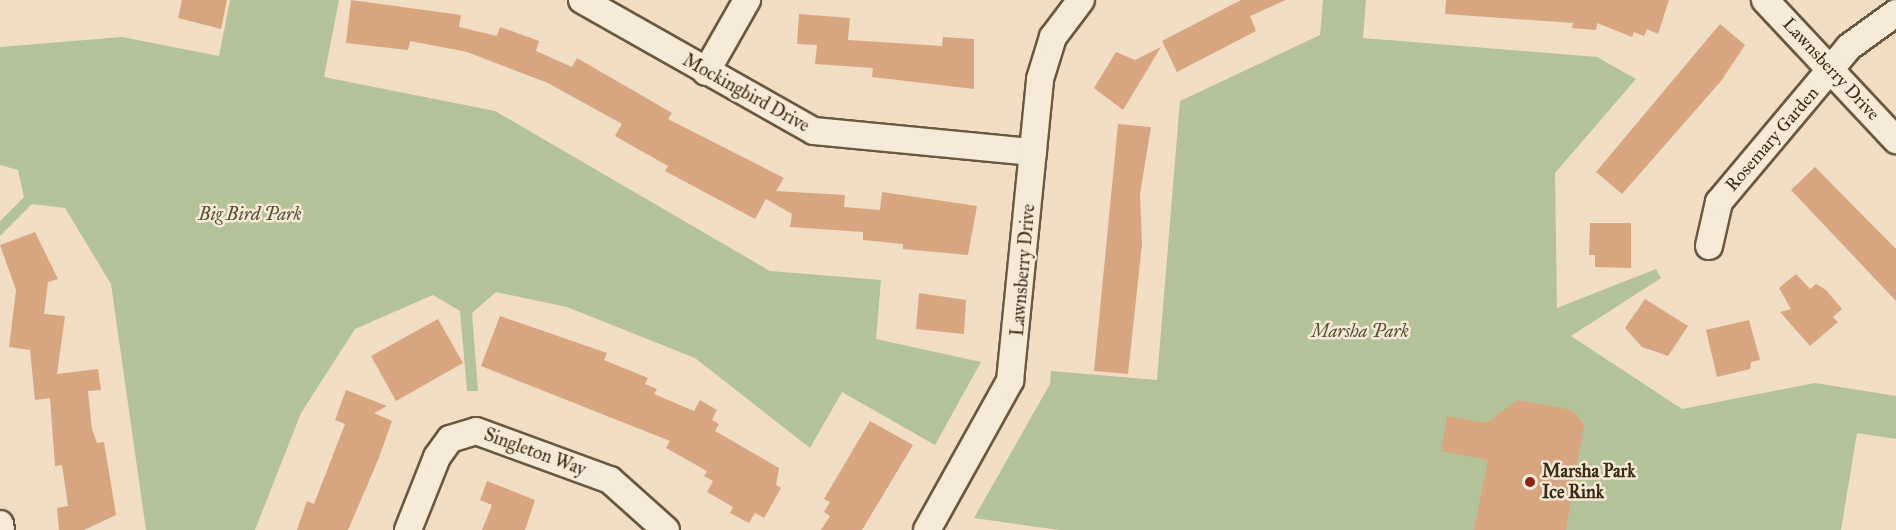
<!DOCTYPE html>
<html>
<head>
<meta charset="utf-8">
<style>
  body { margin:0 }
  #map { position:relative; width:1896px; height:530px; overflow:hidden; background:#f0ddc3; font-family:"IM FELL Great Primer",serif }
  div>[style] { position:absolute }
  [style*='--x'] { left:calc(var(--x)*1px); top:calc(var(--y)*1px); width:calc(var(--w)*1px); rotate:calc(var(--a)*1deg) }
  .green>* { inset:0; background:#b4c299 }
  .building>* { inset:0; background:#d8a581 }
  .roads { filter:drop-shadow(2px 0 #69583f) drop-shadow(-2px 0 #69583f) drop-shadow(0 2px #69583f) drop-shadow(0 -2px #69583f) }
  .street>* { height:26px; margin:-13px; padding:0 13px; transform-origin:13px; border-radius:13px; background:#f5e9d8 }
  .dots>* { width:16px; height:16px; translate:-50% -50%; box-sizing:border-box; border:3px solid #f5e9d8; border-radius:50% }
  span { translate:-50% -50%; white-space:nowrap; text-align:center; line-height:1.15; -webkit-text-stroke:5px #f5e9d8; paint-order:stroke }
  .street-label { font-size:18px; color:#3c2b13 }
  .park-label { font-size:18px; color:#5a5134; font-style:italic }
  .poi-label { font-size:18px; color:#3c2b13; font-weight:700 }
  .left { translate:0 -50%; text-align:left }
</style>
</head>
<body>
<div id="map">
  <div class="green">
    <div style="clip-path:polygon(230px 0,339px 0,324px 77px,495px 111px,770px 271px,881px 280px,876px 339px,981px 362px,935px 445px,842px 392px,810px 448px,695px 358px,567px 307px,496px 292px,472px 313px,478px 391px,467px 391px,460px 311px,433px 295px,355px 329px,301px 413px,255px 530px,146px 530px,111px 284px,65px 208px,32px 204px,0 236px,0 221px,24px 197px,18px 170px,0 165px,0 47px,122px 37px,219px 56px)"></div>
    <div style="clip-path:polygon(1323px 0,1366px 0,1363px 38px,1597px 57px,1636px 79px,1555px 173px,1557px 308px,1656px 269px,1661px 278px,1571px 336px,1682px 409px,1815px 383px,1896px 396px,1896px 439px,1857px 433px,1841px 530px,1059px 530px,974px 518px,1050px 384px,1051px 371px,1157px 380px,1180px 101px,1320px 35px)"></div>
  </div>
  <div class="building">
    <div style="clip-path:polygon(182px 0,227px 0,221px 29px,178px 18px)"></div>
    <div style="clip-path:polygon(351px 0,461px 15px,459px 27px,497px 36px,500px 27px,539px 41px,536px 51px,572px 67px,577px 58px,672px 113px,668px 119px,784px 178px,776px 191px,845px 195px,844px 207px,880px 210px,882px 192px,977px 206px,968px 255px,903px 249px,903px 244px,863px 240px,863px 232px,790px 227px,792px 214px,766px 199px,755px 219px,665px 171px,668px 166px,615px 136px,622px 124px,548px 83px,467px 52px,410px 41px,408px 50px,346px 43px)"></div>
    <div style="clip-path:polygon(1241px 0,1286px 0,1250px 16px,1256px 31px,1177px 72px,1162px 41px)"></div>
    <div style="clip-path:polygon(1446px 0,1669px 0,1658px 34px,1647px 29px,1644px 36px,1634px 32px,1632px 37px,1597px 23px,1596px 30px,1572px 28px,1573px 23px,1445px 14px)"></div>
    <div style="clip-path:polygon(799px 14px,850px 18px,848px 40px,942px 46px,943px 37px,974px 39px,974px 89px,872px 77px,873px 68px,815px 64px,817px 45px,797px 44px)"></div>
    <div style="clip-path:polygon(1720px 24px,1745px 45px,1721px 81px,1622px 194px,1596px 172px)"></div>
    <div style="clip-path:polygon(1161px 47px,1123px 110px,1094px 88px,1116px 52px,1135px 60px)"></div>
    <div style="clip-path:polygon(1118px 124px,1151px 127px,1140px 194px,1142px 244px,1128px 374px,1094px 371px)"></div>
    <div style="clip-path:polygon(1815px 167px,1896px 249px,1896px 301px,1791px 190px)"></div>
    <div style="clip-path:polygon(1590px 223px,1631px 223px,1631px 268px,1595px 267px,1595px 255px,1589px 255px)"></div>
    <div style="clip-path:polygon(35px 232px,58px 279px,48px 282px,44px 314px,65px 316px,57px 374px,98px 369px,101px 390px,88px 391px,92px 429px,97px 443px,104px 442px,116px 515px,84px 530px,59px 530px,57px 508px,68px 506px,62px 465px,55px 466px,50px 398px,35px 400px,30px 350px,9px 347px,16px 290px,0 245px)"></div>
    <div style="clip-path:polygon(1796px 274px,1810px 289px,1816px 284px,1826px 290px,1842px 309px,1833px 317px,1838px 322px,1810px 346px,1780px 312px,1791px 309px,1779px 288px)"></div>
    <div style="clip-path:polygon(919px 293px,966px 300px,964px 334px,916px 329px)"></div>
    <div style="clip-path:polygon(1645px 299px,1688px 326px,1668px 356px,1642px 347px,1625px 328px)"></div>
    <div style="clip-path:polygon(500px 316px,607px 353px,604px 360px,648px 378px,645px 384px,657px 389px,654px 394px,694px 411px,700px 400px,717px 410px,712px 420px,719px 424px,715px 431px,779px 468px,776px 485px,781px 488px,764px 518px,755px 513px,749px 523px,730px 513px,733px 507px,707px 492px,713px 481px,704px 476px,707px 471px,666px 448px,670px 441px,481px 366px)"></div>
    <div style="clip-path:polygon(438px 319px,463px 363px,396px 401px,371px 356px)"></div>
    <div style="clip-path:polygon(1749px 320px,1760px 360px,1751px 362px,1750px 369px,1717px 377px,1706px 330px)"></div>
    <div style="clip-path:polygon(346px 390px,387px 406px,374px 413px,392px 421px,378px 460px,348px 530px,297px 530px,307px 501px,314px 504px,345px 424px,335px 420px)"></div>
    <div style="clip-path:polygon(1517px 400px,1572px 410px,1584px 424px,1566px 530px,1474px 530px,1488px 460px,1441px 451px,1447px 416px,1487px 423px)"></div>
    <div style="clip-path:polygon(870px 421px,913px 445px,862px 530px,821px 530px,830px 516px,824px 512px,830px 502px,824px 499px)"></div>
    <div style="clip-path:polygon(487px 481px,535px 500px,525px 530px,482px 530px,492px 505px,480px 500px)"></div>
  </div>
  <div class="roads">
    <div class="street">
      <div style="--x:582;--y:0;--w:266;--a:29.5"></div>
      <div style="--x:814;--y:131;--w:220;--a:5.5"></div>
      <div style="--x:1765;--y:0;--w:192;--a:46.9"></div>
      <div style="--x:706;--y:72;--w:83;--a:-60.3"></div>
      <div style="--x:1709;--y:246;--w:45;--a:-77.2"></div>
      <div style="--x:1719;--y:202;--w:202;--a:-50"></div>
      <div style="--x:1849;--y:47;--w:58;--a:-35.9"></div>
      <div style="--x:0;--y:524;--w:6;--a:81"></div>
      <div style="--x:408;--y:530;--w:79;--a:-68.3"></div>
      <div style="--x:437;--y:457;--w:22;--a:-54"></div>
      <div style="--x:450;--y:439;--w:27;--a:-17"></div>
      <div style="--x:476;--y:431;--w:143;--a:20.1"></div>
      <div style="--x:610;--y:480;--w:75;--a:41.8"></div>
      <div style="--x:927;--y:530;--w:171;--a:-60.9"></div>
      <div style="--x:1010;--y:381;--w:303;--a:-84.3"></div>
      <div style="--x:1040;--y:79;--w:44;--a:-72.8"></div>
      <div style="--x:1053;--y:37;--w:46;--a:-52.9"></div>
    </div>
  </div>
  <div class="dots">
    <div style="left:1530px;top:482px;background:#8f2418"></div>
  </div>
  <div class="street-label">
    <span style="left:1831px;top:69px;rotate:47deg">Lawnsberry Drive</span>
    <span style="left:746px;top:93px;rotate:29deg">Mockingbird Drive</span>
    <span style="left:1772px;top:139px;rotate:-49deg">Rosemary Garden</span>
    <span style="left:1023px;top:270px;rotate:-85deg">Lawnsberry Drive</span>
    <span style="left:535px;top:452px;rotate:20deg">Singleton Way</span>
  </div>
  <div class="park-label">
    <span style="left:250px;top:214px">Big Bird Park</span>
    <span style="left:1360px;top:331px">Marsha Park</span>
  </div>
  <div class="poi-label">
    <span class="left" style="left:1542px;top:482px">Marsha Park<br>Ice Rink</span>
  </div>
</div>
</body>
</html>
